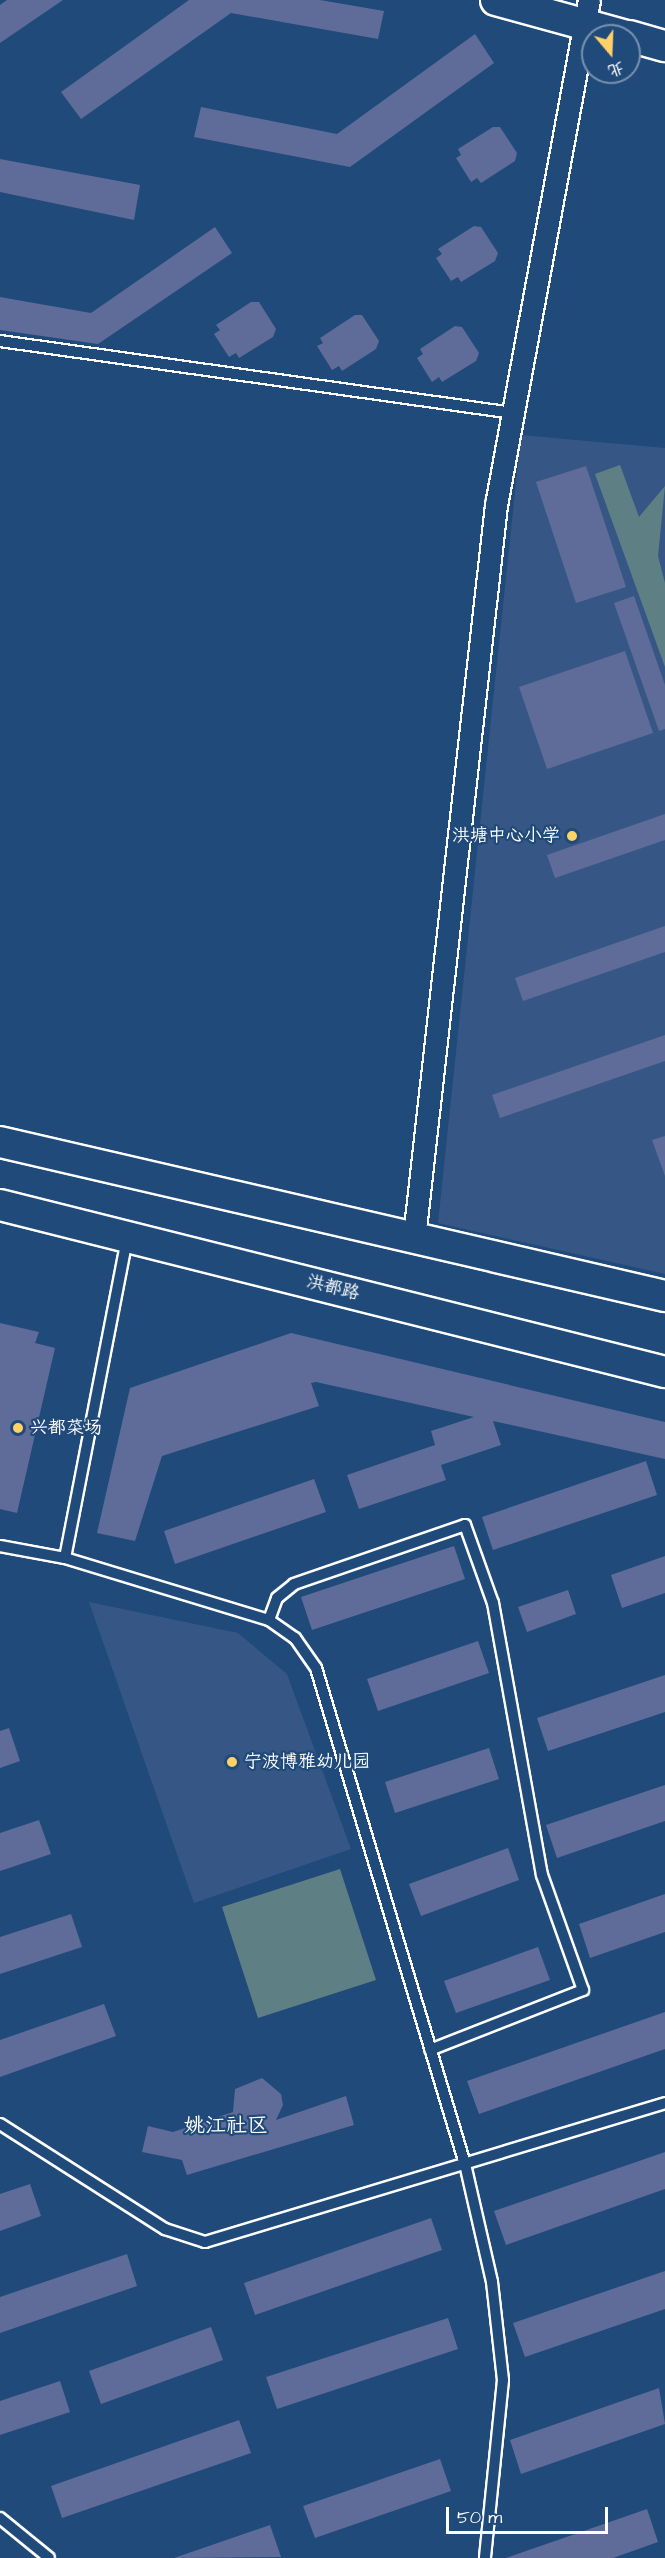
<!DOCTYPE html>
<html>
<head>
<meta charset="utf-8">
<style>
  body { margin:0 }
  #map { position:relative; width:665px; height:2558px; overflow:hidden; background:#1f4a7a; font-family:"Architects Daughter","LXGW WenKai TC",sans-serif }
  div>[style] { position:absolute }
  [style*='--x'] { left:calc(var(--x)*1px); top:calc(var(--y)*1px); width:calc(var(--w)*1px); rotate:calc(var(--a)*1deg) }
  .built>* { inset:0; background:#365785 }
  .green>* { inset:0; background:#5e8084 }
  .building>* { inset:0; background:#5f6c99 }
  .roads { filter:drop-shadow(2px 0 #fff) drop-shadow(-2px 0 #fff) drop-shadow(0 2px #fff) drop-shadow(0 -2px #fff) }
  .service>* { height:10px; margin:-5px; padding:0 5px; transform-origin:5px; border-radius:5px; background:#1f4a7a }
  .minor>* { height:21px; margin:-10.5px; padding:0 10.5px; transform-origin:10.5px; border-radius:10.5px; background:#1f4a7a }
  .secondary>* { height:30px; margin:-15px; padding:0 15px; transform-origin:15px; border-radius:15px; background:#1f4a7a }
  .dots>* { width:16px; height:16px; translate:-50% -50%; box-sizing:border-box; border:3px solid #1f4a7a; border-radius:50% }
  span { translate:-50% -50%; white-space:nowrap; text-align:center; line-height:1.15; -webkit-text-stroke:4.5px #1f4a7a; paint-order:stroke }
  .poi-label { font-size:18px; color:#fff }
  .right { translate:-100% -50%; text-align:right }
  .left { translate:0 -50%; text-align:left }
  .street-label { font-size:18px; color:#fff }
  .quarter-label { font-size:21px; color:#fff }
  .north { position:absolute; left:581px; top:24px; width:60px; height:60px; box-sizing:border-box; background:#1f4a7a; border:2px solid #7992af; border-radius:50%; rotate:161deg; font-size:16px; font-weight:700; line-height:24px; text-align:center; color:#fff }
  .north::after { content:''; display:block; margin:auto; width:21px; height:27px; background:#ffd166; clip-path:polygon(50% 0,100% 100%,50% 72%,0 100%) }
  .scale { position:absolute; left:446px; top:2507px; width:162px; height:27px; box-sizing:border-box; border:3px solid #fff; border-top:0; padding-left:8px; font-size:18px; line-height:21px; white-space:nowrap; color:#fff; -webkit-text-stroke:4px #1f4a7a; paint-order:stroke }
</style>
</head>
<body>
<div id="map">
  <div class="built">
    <div style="clip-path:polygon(521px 435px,665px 448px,665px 1274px,438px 1223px)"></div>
    <div style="clip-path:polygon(89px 1602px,238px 1633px,287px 1674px,351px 1849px,194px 1903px)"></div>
  </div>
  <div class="green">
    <div style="clip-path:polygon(620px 465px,639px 517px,665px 486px,658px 556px,665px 583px,665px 667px,595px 474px)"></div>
    <div style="clip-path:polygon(340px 1869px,376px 1980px,258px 2018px,222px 1907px)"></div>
  </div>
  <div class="building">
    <div style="clip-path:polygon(7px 0,63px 0,0 43px,0 5px)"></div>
    <div style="clip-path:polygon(189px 0,320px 0,384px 11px,378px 39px,231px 13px,81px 119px,61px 92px)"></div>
    <div style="clip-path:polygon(475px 34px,494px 63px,350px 167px,194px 137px,201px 107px,337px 134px)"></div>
    <div style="clip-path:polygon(493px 127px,500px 127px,517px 153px,515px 161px,481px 183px,477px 178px,471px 182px,456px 158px,461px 155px,458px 149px)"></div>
    <div style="clip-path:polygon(0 159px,140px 185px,134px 220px,0 192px)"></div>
    <div style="clip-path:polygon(474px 226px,481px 227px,498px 253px,495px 261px,461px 282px,458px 277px,451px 281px,436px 258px,442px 254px,438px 249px)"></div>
    <div style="clip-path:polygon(215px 227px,232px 253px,98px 344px,0 330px,0 297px,91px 313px)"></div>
    <div style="clip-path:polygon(251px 302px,259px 302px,276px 329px,273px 337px,239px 358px,236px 353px,229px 357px,214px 334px,220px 330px,216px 325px)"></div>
    <div style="clip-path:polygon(355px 315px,362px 315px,379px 341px,376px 349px,342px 371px,339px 366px,332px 370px,317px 346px,323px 343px,320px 338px)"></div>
    <div style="clip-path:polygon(455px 326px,462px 327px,479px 353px,476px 361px,442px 382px,439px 377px,432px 382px,417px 358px,423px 354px,420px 349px)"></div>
    <div style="clip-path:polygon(586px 466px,626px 587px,576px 603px,536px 482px)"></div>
    <div style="clip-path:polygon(634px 596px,665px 685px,665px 729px,659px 731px,614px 603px)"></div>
    <div style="clip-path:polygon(625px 651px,653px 733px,547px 769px,519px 687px)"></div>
    <div style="clip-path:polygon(665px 814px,665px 840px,555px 878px,547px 855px)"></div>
    <div style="clip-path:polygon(665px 926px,665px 952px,523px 1001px,515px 978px)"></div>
    <div style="clip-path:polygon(665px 1035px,665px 1061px,500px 1118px,492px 1095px)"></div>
    <div style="clip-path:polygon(665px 1136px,665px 1176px,652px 1140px)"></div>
    <div style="clip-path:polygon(0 1323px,39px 1332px,35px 1343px,55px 1348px,17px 1513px,0 1509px)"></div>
    <div style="clip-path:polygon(291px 1333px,665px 1422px,665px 1459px,493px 1421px,501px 1445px,441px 1465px,446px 1480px,359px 1509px,347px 1475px,435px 1445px,431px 1431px,474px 1417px,316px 1382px,311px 1383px,319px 1406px,162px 1456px,135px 1541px,97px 1533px,130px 1388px)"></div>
    <div style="clip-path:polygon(646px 1461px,657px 1495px,493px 1550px,482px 1517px)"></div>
    <div style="clip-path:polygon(314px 1479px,326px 1512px,175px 1564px,164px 1531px)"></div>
    <div style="clip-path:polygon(454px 1546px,465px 1579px,312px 1630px,301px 1597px)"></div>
    <div style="clip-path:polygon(665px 1556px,665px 1593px,622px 1608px,611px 1575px)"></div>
    <div style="clip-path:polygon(568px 1590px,576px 1614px,527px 1632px,518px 1607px)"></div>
    <div style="clip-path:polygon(478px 1641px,489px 1673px,378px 1711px,367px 1679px)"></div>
    <div style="clip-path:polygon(665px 1675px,665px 1712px,548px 1751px,537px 1718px)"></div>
    <div style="clip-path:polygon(9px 1728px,20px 1761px,0 1768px,0 1731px)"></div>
    <div style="clip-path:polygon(489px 1748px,499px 1779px,395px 1813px,385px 1782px)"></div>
    <div style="clip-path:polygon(665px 1785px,665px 1821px,557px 1858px,546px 1825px)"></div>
    <div style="clip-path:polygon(39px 1820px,51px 1854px,0 1871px,0 1833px)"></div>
    <div style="clip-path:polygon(508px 1848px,519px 1880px,421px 1916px,409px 1884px)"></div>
    <div style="clip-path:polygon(665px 1894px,665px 1932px,590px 1958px,579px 1924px)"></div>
    <div style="clip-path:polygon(71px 1914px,82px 1947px,0 1974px,0 1937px)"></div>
    <div style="clip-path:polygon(538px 1947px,550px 1980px,456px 2013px,444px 1981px)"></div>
    <div style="clip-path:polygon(104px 2004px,116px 2036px,0 2077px,0 2040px)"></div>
    <div style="clip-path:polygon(665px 2012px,665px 2049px,479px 2114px,467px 2081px)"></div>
    <div style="clip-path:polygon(262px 2078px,281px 2094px,283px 2105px,276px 2120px,346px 2096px,354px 2125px,187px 2175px,182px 2160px,142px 2152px,148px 2126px,173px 2132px,233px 2112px,235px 2089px)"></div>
    <div style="clip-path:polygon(665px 2152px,665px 2189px,506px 2245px,494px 2211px)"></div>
    <div style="clip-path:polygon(30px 2184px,41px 2216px,0 2231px,0 2194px)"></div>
    <div style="clip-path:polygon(431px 2218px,442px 2250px,255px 2315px,244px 2283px)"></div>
    <div style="clip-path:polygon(127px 2254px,137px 2286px,0 2333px,0 2297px)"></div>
    <div style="clip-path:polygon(665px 2271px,665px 2309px,525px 2357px,513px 2323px)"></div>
    <div style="clip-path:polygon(448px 2318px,458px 2349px,277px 2409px,266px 2377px)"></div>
    <div style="clip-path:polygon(211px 2327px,223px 2360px,101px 2404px,89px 2371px)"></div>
    <div style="clip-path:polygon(60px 2381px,70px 2412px,0 2435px,0 2401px)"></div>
    <div style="clip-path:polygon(659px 2388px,665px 2424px,521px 2474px,510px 2440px)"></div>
    <div style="clip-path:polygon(239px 2420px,251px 2453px,62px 2518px,51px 2486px)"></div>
    <div style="clip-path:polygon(440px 2459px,451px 2491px,315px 2538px,303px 2506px)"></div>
    <div style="clip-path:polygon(647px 2509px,658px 2542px,613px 2558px,506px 2558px)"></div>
    <div style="clip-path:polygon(270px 2525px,281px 2557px,174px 2558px)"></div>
  </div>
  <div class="roads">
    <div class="service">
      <div style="--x:0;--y:341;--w:518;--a:7.99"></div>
      <div style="--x:0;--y:1546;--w:66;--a:10.5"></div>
      <div style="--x:65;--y:1558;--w:213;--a:16.9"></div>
      <div style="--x:269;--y:1620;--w:32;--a:35"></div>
      <div style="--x:295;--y:1638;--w:37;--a:55"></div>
      <div style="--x:316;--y:1668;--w:518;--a:73.28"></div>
      <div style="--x:465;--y:2164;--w:121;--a:77.1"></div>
      <div style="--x:492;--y:2282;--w:99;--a:83.6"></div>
      <div style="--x:503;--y:2380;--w:179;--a:95.8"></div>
      <div style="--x:65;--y:1558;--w:324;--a:-79"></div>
      <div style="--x:269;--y:1620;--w:23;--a:-70"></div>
      <div style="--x:277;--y:1598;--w:22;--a:-39"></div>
      <div style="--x:294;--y:1584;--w:181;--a:-19"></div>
      <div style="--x:465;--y:1525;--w:83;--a:70.3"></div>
      <div style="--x:493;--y:1603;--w:276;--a:79.8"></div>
      <div style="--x:542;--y:1875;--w:122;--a:70.4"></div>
      <div style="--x:583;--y:1990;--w:164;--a:158.6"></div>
      <div style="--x:0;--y:2124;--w:196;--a:32.5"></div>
      <div style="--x:165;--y:2229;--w:42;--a:18"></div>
      <div style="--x:205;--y:2242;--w:481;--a:-16.8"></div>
      <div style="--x:0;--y:2518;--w:63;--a:39.2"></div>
    </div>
    <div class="minor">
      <div style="--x:414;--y:1237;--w:737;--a:-83.61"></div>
      <div style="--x:496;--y:505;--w:513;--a:-79.57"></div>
    </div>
    <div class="secondary">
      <div style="--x:496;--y:0;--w:136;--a:15.4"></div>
      <div style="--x:629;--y:36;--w:37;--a:16"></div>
      <div style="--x:0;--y:1142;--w:683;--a:13.04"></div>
      <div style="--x:0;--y:1205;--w:686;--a:14.1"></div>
    </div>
  </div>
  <div class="dots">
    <div style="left:572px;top:836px;background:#ffd166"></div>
    <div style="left:18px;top:1428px;background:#ffd166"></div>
    <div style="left:232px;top:1762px;background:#ffd166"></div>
  </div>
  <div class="poi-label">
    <span class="right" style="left:560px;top:836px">洪塘中心小学</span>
    <span class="left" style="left:30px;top:1428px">兴都菜场</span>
    <span class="left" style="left:244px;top:1762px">宁波博雅幼儿园</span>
  </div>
  <div class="street-label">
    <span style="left:333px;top:1288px;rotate:14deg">洪都路</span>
  </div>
  <div class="quarter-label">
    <span style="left:226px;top:2126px">姚江社区</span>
  </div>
  <div class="north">北</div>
  <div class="scale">50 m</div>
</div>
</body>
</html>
